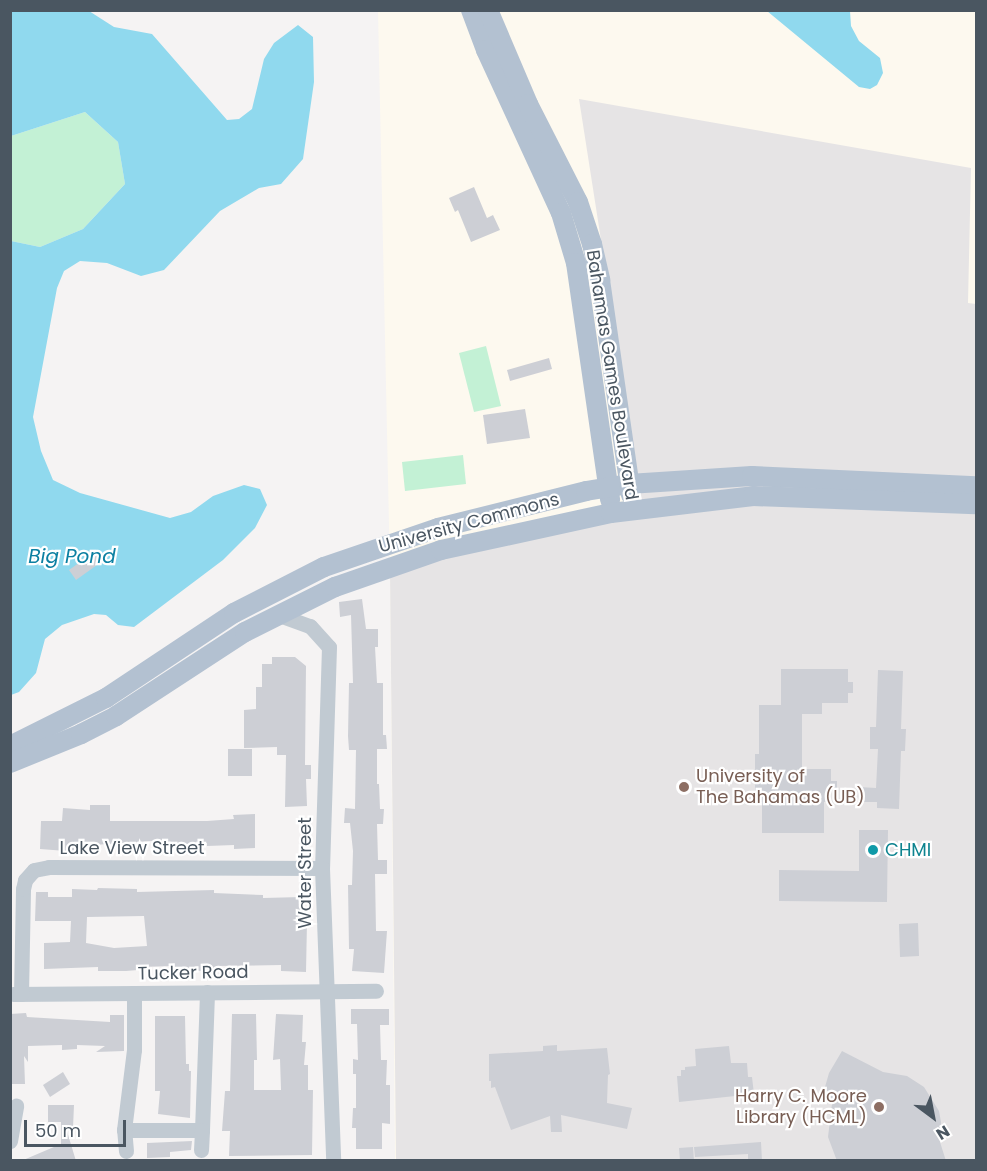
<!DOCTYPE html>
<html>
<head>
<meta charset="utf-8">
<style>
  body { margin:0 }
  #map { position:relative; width:987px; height:1171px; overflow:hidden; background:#f5f3f3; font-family:Poppins,sans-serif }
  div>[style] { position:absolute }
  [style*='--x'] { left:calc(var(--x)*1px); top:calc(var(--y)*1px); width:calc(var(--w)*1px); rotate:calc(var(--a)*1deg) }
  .commercial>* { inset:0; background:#fdf9ef }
  .education>* { inset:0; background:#e6e4e5 }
  .green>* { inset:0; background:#c3f1d5 }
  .water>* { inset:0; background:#90d9ee }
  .building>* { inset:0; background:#cdcfd5 }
  .minor>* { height:15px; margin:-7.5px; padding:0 7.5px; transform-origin:7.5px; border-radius:7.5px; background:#c1cad2 }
  .major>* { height:20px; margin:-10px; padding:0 10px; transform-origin:10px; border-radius:10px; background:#b3c1d1 }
  .dots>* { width:16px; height:16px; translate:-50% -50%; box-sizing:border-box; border:3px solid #fff; border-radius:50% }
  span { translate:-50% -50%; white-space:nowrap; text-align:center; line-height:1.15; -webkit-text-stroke:4.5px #fff; paint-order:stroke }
  .street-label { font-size:18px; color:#4a5661 }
  .education-label { font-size:18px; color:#785e54 }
  .left { translate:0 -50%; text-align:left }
  .right { translate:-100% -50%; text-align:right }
  .culture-label { font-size:18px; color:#0d838f }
  .water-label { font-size:20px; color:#0c80a2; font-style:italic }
  .frame { position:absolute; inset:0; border:12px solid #4a5661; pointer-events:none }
  .north { position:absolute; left:903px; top:1087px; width:60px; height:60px; -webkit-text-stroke:4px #fff; paint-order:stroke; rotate:148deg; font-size:16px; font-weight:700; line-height:24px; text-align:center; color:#4a5661 }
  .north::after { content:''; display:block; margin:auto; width:21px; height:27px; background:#4a5661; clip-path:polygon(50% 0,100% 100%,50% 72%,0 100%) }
  .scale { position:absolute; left:24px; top:1120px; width:102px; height:27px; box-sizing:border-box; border:3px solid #4a5661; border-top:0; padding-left:8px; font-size:18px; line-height:21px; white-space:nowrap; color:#4a5661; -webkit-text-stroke:4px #fff; paint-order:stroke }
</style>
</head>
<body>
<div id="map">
  <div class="commercial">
    <div style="clip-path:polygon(378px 11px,976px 11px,976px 1160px,395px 1160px,390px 572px)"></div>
  </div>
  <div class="education">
    <div style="clip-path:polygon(579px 99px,971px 168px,968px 303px,976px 304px,976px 1160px,396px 1160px,390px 572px,643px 509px)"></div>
  </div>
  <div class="green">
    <div style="clip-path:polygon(85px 112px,118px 142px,125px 184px,83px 229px,40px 247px,11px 241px,11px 136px)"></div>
    <div style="clip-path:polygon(486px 346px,501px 406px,474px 412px,459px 353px)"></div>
    <div style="clip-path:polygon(463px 455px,466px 484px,405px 491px,402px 462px)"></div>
  </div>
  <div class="water">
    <div style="clip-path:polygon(11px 11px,89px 11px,114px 27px,152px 34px,227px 120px,239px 119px,252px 109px,264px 59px,274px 43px,298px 25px,313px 37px,314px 82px,303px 159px,281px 184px,259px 188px,220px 211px,164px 270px,141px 276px,107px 263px,80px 261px,64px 271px,57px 288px,33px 417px,41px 451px,53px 480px,80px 493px,170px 518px,191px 512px,213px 496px,244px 485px,260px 489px,267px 505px,255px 528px,223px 560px,134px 627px,118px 625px,106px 615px,94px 614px,62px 625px,45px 639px,36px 673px,19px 692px,11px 695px,11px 241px,40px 247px,83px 229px,125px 184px,118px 142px,85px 112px,11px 136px)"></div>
    <div style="clip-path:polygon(767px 11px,850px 11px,851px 26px,859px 41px,880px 58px,883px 73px,877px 85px,870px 89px,859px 87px)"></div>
  </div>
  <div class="building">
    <div style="clip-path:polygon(474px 187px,487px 218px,493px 215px,500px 230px,471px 242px,458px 210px,455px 212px,449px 198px)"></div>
    <div style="clip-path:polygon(549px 358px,552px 369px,510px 381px,507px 370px)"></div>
    <div style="clip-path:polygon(525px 409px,530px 438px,487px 444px,483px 415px)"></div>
    <div style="clip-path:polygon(97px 550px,104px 560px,76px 580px,69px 570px)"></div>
    <div style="clip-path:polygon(362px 599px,366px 629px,378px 629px,378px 647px,375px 647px,377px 683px,383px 683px,383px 735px,386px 735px,387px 749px,377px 749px,377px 784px,379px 784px,380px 809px,384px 809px,383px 824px,377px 824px,378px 860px,387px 860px,387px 874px,375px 874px,376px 931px,387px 931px,384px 973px,352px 971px,354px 949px,349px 949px,348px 885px,352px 885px,353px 851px,350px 823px,344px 823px,345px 808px,355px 809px,356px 750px,349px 750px,348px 736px,349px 683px,353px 683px,351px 615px,340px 617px,339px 602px)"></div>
    <div style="clip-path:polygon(272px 657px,295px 657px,306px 666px,305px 765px,311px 765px,311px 779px,306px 779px,307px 806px,285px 807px,286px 755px,277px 755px,277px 747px,244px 748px,244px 710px,256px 709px,256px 687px,262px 687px,262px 664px,272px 664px)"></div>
    <div style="clip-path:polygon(781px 669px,848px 669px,848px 682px,853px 682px,853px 693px,848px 693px,848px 703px,822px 703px,822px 714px,802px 714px,802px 769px,831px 769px,831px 781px,837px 781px,837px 791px,831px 791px,831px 801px,824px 802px,824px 833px,762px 833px,762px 802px,755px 802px,755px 754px,759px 754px,759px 705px,781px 705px)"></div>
    <div style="clip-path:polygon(878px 670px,903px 671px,901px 729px,906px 729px,905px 751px,901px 751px,899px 809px,877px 808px,877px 802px,859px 802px,859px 787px,876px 788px,878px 749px,870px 749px,870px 727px,876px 727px)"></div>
    <div style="clip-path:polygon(228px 749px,252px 749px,252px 776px,228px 776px)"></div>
    <div style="clip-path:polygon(90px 805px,110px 805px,110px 821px,207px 821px,234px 819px,233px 815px,255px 814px,255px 848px,234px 849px,234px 845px,207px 846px,207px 843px,152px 846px,152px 841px,79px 846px,79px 852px,40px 849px,41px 821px,62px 821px,63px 808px,90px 810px)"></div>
    <div style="clip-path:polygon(859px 830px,888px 830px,887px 902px,779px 901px,779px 870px,859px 871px)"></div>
    <div style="clip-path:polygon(evenodd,98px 888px,137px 889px,137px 892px,214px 890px,214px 893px,263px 895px,263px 898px,302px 897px,303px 922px,307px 922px,306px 972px,281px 971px,281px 965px,216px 966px,216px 972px,173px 969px,173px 966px,138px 967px,138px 970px,126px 971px,98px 971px,98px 967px,44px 969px,44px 943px,70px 942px,71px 921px,35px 921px,36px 892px,48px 892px,48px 897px,72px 897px,72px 889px,97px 890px,98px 888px,144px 916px,147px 946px,114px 948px,86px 943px,87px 917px,144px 916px)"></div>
    <div style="clip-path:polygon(918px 923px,919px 956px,900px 957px,899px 924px)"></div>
    <div style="clip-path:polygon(351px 1009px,389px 1009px,389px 1025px,380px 1025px,381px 1060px,387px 1060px,386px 1085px,390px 1085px,390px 1124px,382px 1123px,382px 1149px,356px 1149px,356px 1128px,352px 1128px,353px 1108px,356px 1108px,356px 1074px,353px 1074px,353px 1059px,358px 1060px,357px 1024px,351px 1024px)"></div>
    <div style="clip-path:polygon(26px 1013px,27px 1017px,110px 1022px,110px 1015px,124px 1015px,124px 1051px,96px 1052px,105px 1046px,77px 1045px,77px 1049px,62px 1050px,62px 1045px,28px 1046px,28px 1062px,24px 1056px,25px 1084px,10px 1084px,10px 1014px)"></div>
    <div style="clip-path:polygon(232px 1014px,256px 1014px,257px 1060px,254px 1060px,254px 1090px,281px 1090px,280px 1059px,273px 1060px,276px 1014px,303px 1015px,302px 1042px,306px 1042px,304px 1065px,308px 1065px,308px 1090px,313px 1090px,312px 1155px,229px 1156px,230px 1131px,222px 1131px,225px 1091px,230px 1091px)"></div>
    <div style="clip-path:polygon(155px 1016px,185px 1016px,186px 1064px,189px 1064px,189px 1071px,191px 1071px,190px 1118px,158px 1114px,160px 1091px,155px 1091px)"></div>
    <div style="clip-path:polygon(557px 1045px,557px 1051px,607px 1048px,610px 1074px,608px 1075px,607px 1103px,632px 1108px,627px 1129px,561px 1115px,562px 1132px,551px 1132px,550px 1116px,511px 1130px,495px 1087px,491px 1088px,491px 1081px,489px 1081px,489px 1054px,543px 1051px,543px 1046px)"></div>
    <div style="clip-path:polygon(729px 1046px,731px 1063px,747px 1063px,748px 1077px,752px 1077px,754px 1094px,679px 1102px,677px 1076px,681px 1076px,681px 1070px,685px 1070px,685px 1067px,696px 1066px,695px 1049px)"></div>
    <div style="clip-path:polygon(842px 1051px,883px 1072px,907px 1076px,924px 1087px,939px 1111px,941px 1122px,940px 1142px,946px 1161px,837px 1161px,828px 1137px,832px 1104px,821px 1101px,829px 1073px)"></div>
    <div style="clip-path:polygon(63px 1072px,70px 1084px,50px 1097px,43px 1085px)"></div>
    <div style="clip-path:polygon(48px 1105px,74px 1105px,73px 1128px,66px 1128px,76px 1161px,21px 1161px,61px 1144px,61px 1122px,48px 1122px)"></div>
    <div style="clip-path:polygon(192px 1141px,191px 1150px,170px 1152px,170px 1157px,147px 1158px,147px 1143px)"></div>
    <div style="clip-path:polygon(761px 1142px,762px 1161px,748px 1161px,748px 1154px,695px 1157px,694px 1147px)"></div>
    <div style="clip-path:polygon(693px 1147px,694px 1161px,680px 1161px,679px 1148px)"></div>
  </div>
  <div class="minor">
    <div style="--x:279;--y:615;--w:33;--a:20"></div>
    <div style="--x:310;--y:626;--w:28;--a:48"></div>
    <div style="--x:329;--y:647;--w:221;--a:91.8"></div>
    <div style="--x:322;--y:868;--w:292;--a:87.8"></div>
    <div style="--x:13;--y:994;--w:363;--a:-0.5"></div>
    <div style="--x:21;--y:994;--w:105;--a:-88.9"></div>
    <div style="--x:23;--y:889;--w:9;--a:-77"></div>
    <div style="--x:25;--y:880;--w:13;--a:-48"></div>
    <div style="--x:34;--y:870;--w:15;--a:-11"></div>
    <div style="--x:49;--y:867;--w:273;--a:0.2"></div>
    <div style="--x:124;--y:1130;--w:78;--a:0"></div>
    <div style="--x:202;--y:1130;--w:138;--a:-87.9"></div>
    <div style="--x:10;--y:1141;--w:36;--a:-80"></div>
    <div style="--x:201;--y:1150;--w:20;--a:-87"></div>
    <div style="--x:126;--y:1151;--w:21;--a:-95"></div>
    <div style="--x:124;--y:1130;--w:81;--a:-82.9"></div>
    <div style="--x:134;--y:1050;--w:57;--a:-90"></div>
  </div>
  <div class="major">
    <div style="--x:471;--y:10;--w:43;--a:69.4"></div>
    <div style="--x:486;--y:50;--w:179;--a:65.3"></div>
    <div style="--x:561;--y:213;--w:52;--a:73.3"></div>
    <div style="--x:576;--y:263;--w:239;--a:81.8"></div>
    <div style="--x:488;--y:10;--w:102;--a:66.9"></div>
    <div style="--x:528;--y:104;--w:110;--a:63"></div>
    <div style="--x:578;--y:202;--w:44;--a:71.6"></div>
    <div style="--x:592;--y:244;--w:37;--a:77"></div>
    <div style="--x:600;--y:280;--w:217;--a:81.8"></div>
    <div style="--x:10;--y:746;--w:107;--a:-26.6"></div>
    <div style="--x:106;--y:698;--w:154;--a:-33.6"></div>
    <div style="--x:234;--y:613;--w:101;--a:-27.1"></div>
    <div style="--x:324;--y:567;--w:120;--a:-18.9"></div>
    <div style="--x:438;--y:528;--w:153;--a:-14"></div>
    <div style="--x:586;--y:491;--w:44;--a:-9.2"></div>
    <div style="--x:629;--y:484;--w:123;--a:-3.7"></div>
    <div style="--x:752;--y:476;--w:224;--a:2.6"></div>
    <div style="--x:10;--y:763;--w:77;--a:-22.2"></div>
    <div style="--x:81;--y:734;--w:39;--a:-27"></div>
    <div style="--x:116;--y:716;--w:154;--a:-33.1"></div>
    <div style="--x:245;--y:632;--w:101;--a:-26.6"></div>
    <div style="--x:335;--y:587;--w:112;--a:-19.2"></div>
    <div style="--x:441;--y:550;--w:174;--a:-12.3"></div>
    <div style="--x:611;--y:513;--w:143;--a:-6.8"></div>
    <div style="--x:753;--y:496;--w:223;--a:2.1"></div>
  </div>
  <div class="dots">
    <div style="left:684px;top:787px;background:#8d6e63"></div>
    <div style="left:873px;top:850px;background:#0f9aa8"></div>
    <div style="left:879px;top:1107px;background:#8d6e63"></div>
  </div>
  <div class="street-label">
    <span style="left:612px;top:375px;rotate:81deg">Bahamas Games Boulevard</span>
    <span style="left:469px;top:523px;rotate:-15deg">University Commons</span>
    <span style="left:132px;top:848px">Lake View Street</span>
    <span style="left:305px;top:873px;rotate:-90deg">Water Street</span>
    <span style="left:193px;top:973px;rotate:-1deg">Tucker Road</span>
  </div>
  <div class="education-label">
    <span class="left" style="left:696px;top:787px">University of<br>The Bahamas (UB)</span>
    <span class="right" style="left:867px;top:1107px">Harry C. Moore<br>Library (HCML)</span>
  </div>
  <div class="culture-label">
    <span class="left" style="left:885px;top:850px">CHMI</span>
  </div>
  <div class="water-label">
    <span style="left:72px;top:556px">Big Pond</span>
  </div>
  <div class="frame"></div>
  <div class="north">N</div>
  <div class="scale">50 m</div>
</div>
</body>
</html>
